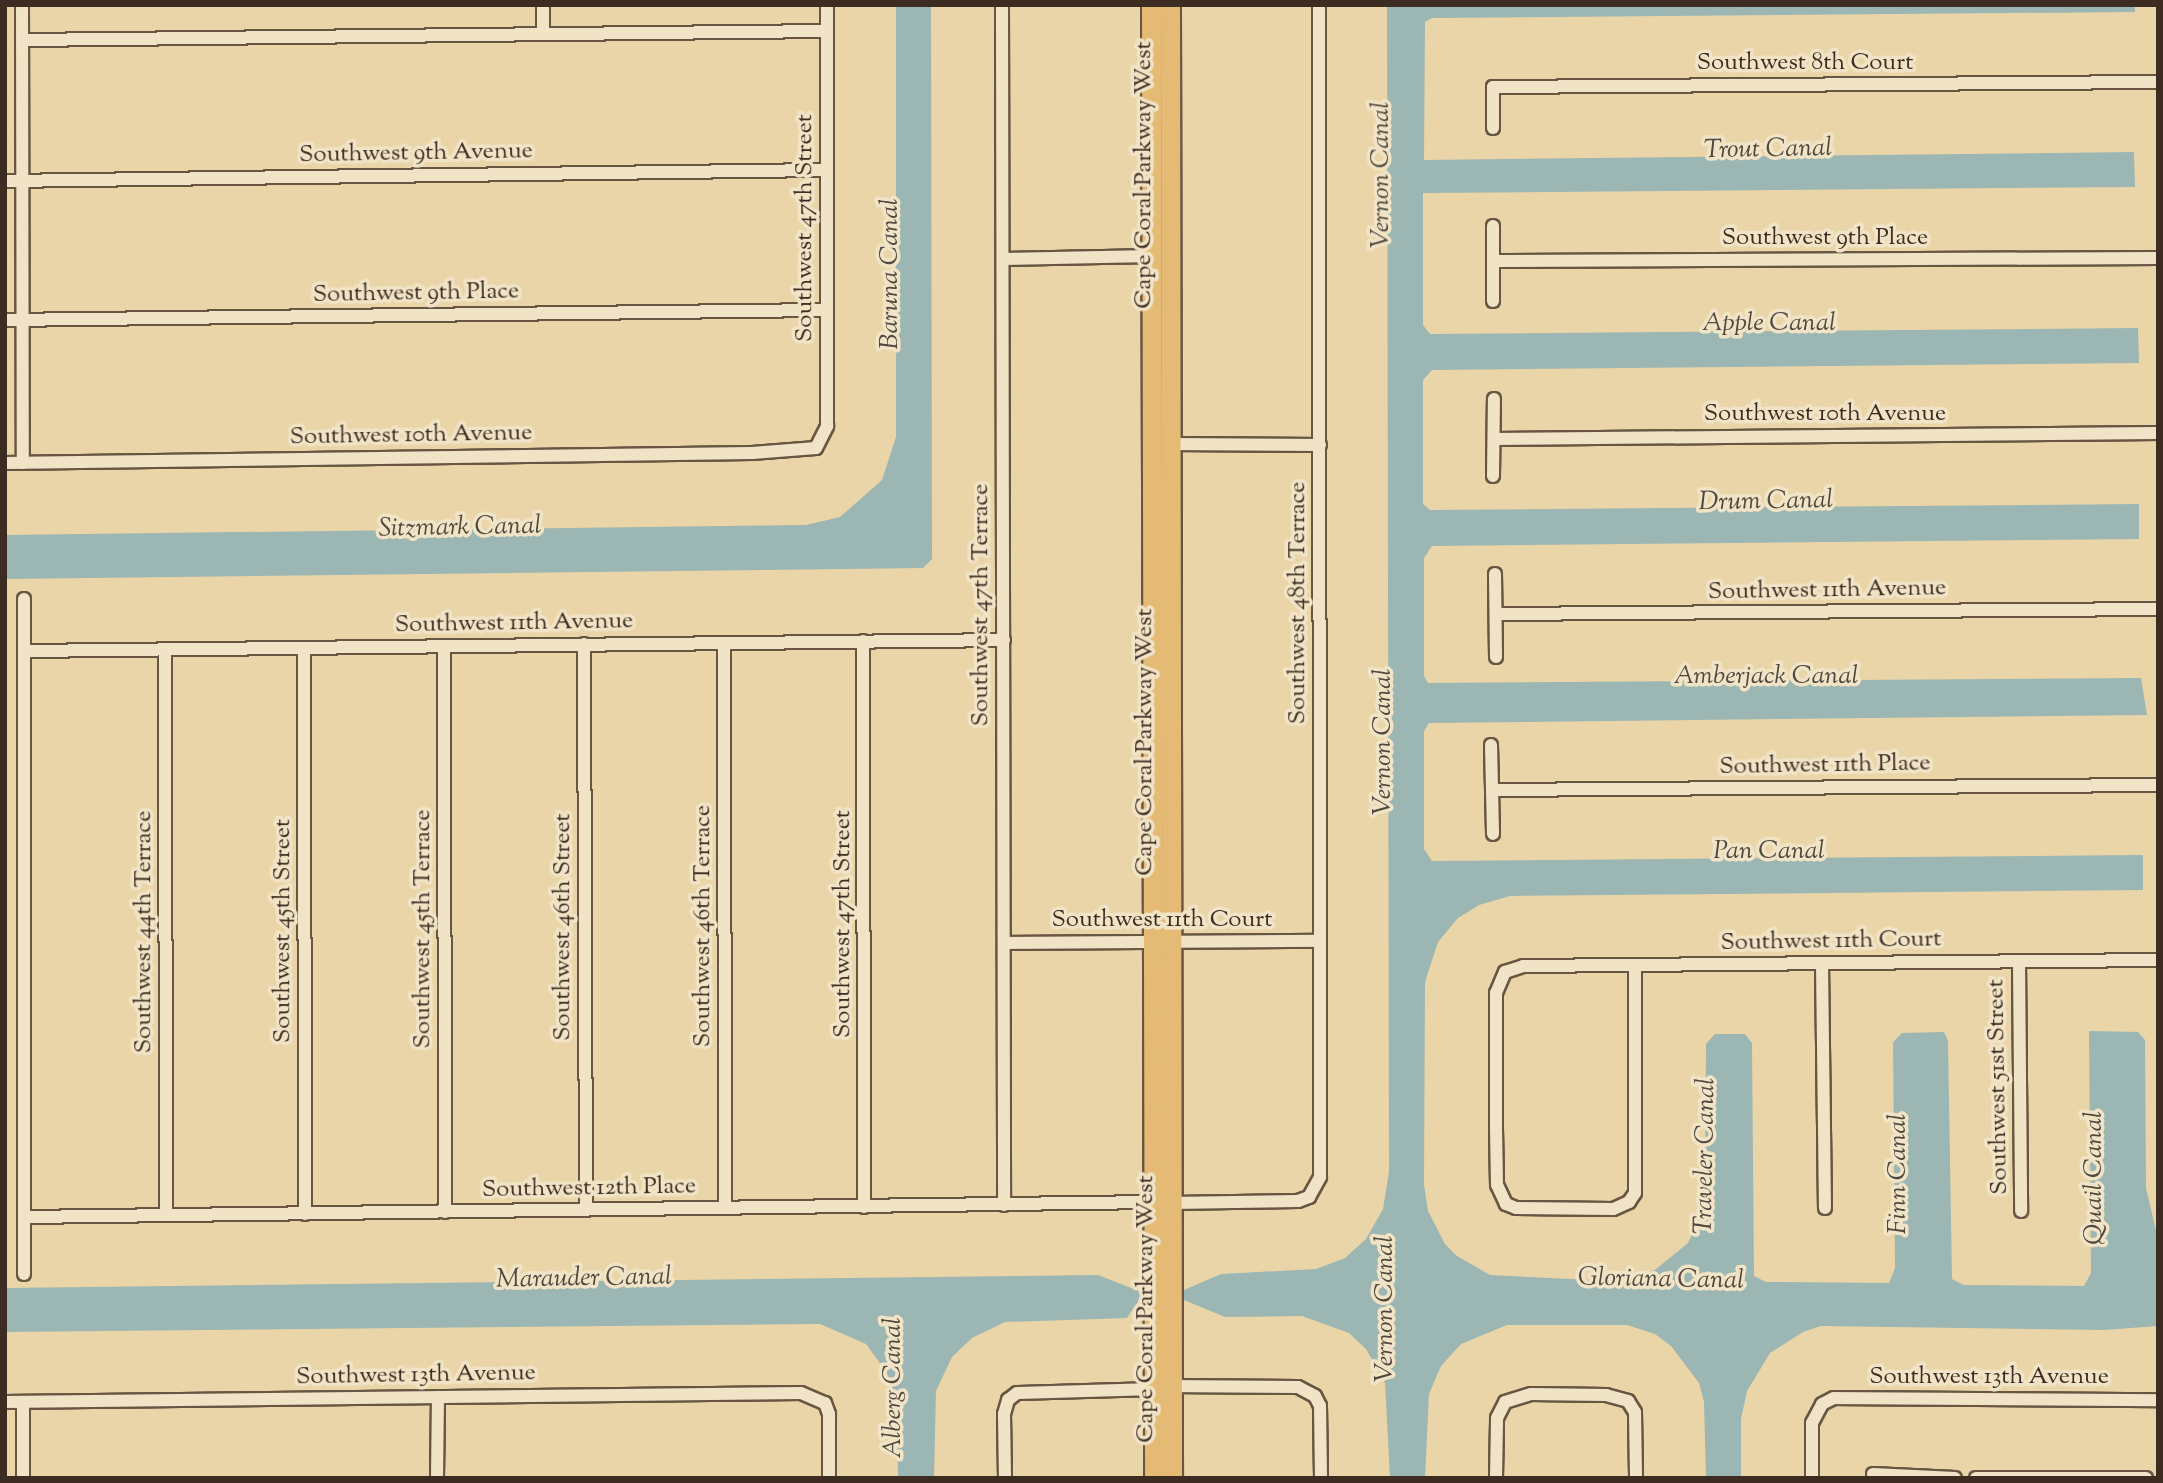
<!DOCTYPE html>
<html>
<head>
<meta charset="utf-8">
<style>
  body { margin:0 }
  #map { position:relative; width:2163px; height:1483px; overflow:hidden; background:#e9d5a8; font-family:"Sorts Mill Goudy",serif }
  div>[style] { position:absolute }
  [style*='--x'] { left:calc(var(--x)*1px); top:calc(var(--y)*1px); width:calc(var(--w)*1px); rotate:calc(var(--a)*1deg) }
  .water>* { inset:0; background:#9cb6b3 }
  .roads { filter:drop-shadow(2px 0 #685643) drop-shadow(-2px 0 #685643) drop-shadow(0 2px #685643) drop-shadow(0 -2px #685643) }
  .minor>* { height:12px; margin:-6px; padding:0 6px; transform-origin:6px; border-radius:6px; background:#f1e4c6 }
  .primary>* { height:19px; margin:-9.5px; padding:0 9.5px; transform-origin:9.5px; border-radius:9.5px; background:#e4ba74 }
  span { translate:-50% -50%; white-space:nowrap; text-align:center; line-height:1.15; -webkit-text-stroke:7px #f1e4c6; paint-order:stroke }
  .street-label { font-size:24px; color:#3d2c21 }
  .water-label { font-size:26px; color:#50483e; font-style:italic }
  .frame { position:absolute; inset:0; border:7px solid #3d2c21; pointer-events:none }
</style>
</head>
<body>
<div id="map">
  <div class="water">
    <div style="clip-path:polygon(896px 5px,931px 5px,932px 559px,923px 568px,5px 579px,5px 535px,806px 525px,840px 517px,882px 480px,896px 437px)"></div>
    <div style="clip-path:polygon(1387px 5px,2135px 5px,2135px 12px,1432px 18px,1425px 22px,1424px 160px,2134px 152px,2135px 187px,1423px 193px,1423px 325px,1430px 334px,2138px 328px,2139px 363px,1432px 370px,1423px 380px,1423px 504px,1430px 510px,2139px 504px,2139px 539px,1432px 546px,1424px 558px,1424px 676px,1428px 683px,2141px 678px,2147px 715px,1429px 723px,1424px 731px,1424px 849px,1432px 861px,2143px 855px,2143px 890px,1510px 896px,1479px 905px,1458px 918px,1438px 942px,1425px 982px,1424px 1185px,1428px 1211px,1445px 1244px,1457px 1256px,1490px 1275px,1611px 1281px,1655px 1270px,1688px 1243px,1705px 1207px,1706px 1044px,1715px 1034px,1745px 1034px,1752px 1043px,1754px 1276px,1766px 1282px,1889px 1283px,1895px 1268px,1893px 1042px,1902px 1033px,1944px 1032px,1948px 1041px,1952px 1279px,1964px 1285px,2084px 1286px,2091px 1273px,2089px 1031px,2138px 1032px,2145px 1040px,2146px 1188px,2158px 1239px,2158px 1326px,2104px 1330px,1821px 1326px,1803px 1332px,1770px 1353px,1747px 1391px,1741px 1419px,1741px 1478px,1706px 1478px,1704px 1402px,1699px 1383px,1671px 1346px,1655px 1334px,1627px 1325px,1507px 1325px,1461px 1344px,1441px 1366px,1429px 1394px,1425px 1478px,1390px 1478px,1385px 1383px,1366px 1349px,1349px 1333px,1302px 1316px,1225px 1317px,1184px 1300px,1139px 1300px,1127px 1318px,1005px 1322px,972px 1338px,952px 1357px,936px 1391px,934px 1478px,898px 1478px,897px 1405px,887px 1373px,866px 1344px,820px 1324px,5px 1332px,5px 1288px,1098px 1275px,1139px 1291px,1184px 1290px,1221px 1274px,1316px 1269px,1345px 1258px,1366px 1239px,1383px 1209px,1389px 1172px)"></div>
  </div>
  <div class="roads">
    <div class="minor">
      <div style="--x:22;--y:5;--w:458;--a:89.9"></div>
      <div style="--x:543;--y:5;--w:29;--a:90"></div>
      <div style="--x:1002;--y:5;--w:1200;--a:89.9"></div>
      <div style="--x:23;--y:40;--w:804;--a:-0.64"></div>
      <div style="--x:1493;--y:128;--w:41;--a:-90"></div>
      <div style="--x:1493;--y:87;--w:665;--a:-0.43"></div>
      <div style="--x:5;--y:181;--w:822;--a:-0.77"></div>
      <div style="--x:1493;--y:226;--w:75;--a:90"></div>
      <div style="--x:1003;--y:259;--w:149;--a:-1.2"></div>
      <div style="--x:1493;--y:261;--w:665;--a:-0.26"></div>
      <div style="--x:5;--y:320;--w:822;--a:-0.7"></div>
      <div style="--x:1494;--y:439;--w:664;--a:-0.52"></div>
      <div style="--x:1170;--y:444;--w:150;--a:0.4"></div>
      <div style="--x:5;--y:463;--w:747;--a:-0.77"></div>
      <div style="--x:752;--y:453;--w:64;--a:-4.5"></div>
      <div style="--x:816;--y:448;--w:25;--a:-63"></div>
      <div style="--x:827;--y:426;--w:421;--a:-90"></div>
      <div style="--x:1493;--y:476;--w:77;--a:-89.3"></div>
      <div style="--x:1495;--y:574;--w:83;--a:89.3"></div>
      <div style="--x:24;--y:599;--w:675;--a:90"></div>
      <div style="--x:1496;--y:614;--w:662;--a:-0.43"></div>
      <div style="--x:863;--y:641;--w:566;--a:89.9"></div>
      <div style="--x:724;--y:643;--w:565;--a:89.9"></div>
      <div style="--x:584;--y:644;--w:566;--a:89.8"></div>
      <div style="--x:444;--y:646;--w:566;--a:89.9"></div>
      <div style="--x:304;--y:648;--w:566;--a:89.9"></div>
      <div style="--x:165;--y:650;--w:565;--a:89.9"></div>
      <div style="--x:24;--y:651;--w:980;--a:-0.64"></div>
      <div style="--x:1491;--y:745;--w:89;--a:88.7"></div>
      <div style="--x:1492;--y:790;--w:666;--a:-0.43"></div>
      <div style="--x:1004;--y:943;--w:316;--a:-0.4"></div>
      <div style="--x:2019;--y:962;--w:249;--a:89.5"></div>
      <div style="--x:1822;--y:964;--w:244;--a:89.3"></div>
      <div style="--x:1635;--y:966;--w:227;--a:90"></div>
      <div style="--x:1635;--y:1193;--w:11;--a:124"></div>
      <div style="--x:1629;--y:1202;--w:17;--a:156"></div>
      <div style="--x:1613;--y:1209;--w:97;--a:-179.4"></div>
      <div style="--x:1516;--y:1208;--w:11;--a:-158"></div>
      <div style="--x:1506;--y:1204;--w:21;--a:-115"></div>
      <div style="--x:1497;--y:1185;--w:58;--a:-91"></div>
      <div style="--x:1496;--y:1127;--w:134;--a:-90"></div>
      <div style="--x:1496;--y:993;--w:23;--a:-67"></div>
      <div style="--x:1505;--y:972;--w:19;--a:-18"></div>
      <div style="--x:1523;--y:966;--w:635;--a:-0.54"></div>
      <div style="--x:1171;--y:1203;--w:127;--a:-0.9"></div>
      <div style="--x:1298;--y:1201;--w:12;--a:-20"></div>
      <div style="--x:1309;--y:1197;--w:23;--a:-61"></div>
      <div style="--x:1320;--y:1177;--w:1172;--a:-90.05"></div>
      <div style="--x:24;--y:1217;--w:1129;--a:-0.76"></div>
      <div style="--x:1166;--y:1386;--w:132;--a:0.4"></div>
      <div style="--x:1298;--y:1387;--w:19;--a:28"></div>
      <div style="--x:1315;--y:1396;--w:11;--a:63"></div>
      <div style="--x:1320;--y:1406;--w:72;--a:89.2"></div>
      <div style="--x:5;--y:1402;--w:796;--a:-0.65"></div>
      <div style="--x:801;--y:1393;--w:26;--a:23"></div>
      <div style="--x:825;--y:1403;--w:12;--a:70"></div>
      <div style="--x:829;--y:1414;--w:64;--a:90"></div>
      <div style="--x:23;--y:1402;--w:76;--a:90"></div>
      <div style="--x:1873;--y:1474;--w:82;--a:2.8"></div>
      <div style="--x:437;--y:1478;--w:81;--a:-89.3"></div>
      <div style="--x:1005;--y:1478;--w:64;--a:-90.9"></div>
      <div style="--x:1004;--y:1414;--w:15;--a:-74"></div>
      <div style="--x:1008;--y:1400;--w:11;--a:-38"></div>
      <div style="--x:1017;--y:1393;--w:137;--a:-1.7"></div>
      <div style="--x:1496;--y:1478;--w:60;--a:-89"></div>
      <div style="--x:1497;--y:1418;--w:18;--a:-63"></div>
      <div style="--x:1505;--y:1402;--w:27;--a:-17"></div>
      <div style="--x:1531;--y:1394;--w:75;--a:0.8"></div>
      <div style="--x:1606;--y:1395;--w:23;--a:15"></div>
      <div style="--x:1628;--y:1401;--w:13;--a:58"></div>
      <div style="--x:1635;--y:1412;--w:66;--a:89.1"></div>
      <div style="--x:1812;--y:1478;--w:55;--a:-90"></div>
      <div style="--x:1812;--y:1423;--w:21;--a:-62"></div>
      <div style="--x:1822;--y:1404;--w:13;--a:-27"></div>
      <div style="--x:1834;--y:1398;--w:324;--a:0.4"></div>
      <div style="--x:1976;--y:1478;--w:170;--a:0"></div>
    </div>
    <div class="primary">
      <div style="--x:1151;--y:5;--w:1473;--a:89.88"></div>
      <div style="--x:1170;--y:5;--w:1473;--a:89.92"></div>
    </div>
  </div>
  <div class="street-label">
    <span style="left:1805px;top:64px">Southwest 8th Court</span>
    <span style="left:416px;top:154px;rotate:-1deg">Southwest 9th Avenue</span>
    <span style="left:1145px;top:175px;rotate:-90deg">Cape Coral Parkway West</span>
    <span style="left:806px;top:228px;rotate:-90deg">Southwest 47th Street</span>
    <span style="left:1825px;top:239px">Southwest 9th Place</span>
    <span style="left:416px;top:294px;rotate:-1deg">Southwest 9th Place</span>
    <span style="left:1825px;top:415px">Southwest 10th Avenue</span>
    <span style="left:411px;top:436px;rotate:-1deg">Southwest 10th Avenue</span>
    <span style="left:1827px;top:591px;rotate:-1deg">Southwest 11th Avenue</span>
    <span style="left:1299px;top:603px;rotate:-90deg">Southwest 48th Terrace</span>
    <span style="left:982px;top:605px;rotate:-90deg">Southwest 47th Terrace</span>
    <span style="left:514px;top:624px;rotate:-1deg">Southwest 11th Avenue</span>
    <span style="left:1146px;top:742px;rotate:-90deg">Cape Coral Parkway West</span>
    <span style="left:1825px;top:766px;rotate:-1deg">Southwest 11th Place</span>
    <span style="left:1162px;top:921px">Southwest 11th Court</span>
    <span style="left:844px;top:924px;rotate:-90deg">Southwest 47th Street</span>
    <span style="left:704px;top:926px;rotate:-90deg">Southwest 46th Terrace</span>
    <span style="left:564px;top:927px;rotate:-90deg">Southwest 46th Street</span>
    <span style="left:424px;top:929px;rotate:-90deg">Southwest 45th Terrace</span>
    <span style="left:284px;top:931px;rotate:-90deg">Southwest 45th Street</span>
    <span style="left:145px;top:932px;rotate:-90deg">Southwest 44th Terrace</span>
    <span style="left:1831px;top:942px;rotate:-1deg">Southwest 11th Court</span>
    <span style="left:1999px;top:1087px;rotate:-91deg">Southwest 51st Street</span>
    <span style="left:589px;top:1189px;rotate:-1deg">Southwest 12th Place</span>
    <span style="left:1147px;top:1309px;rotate:-90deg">Cape Coral Parkway West</span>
    <span style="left:416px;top:1376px;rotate:-1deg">Southwest 13th Avenue</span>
    <span style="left:1989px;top:1378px">Southwest 13th Avenue</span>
  </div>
  <div class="water-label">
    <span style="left:1768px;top:150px;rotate:-1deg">Trout Canal</span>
    <span style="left:1382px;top:175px;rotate:-90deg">Vernon Canal</span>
    <span style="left:891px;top:274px;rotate:-90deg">Baruna Canal</span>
    <span style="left:1769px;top:324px">Apple Canal</span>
    <span style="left:1766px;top:502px;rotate:-1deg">Drum Canal</span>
    <span style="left:460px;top:528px;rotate:-1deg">Sitzmark Canal</span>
    <span style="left:1766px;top:677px">Amberjack Canal</span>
    <span style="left:1384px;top:742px;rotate:-90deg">Vernon Canal</span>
    <span style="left:1769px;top:852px">Pan Canal</span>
    <span style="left:1706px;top:1156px;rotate:-89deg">Traveler Canal</span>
    <span style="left:1899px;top:1174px;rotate:-90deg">Finn Canal</span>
    <span style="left:2095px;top:1178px;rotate:-90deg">Quail Canal</span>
    <span style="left:584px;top:1279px;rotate:-1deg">Marauder Canal</span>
    <span style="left:1661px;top:1280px;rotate:1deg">Gloriana Canal</span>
    <span style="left:1386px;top:1309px;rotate:-90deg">Vernon Canal</span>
    <span style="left:894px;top:1388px;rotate:-90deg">Alberg Canal</span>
  </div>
  <div class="frame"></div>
</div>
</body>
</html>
